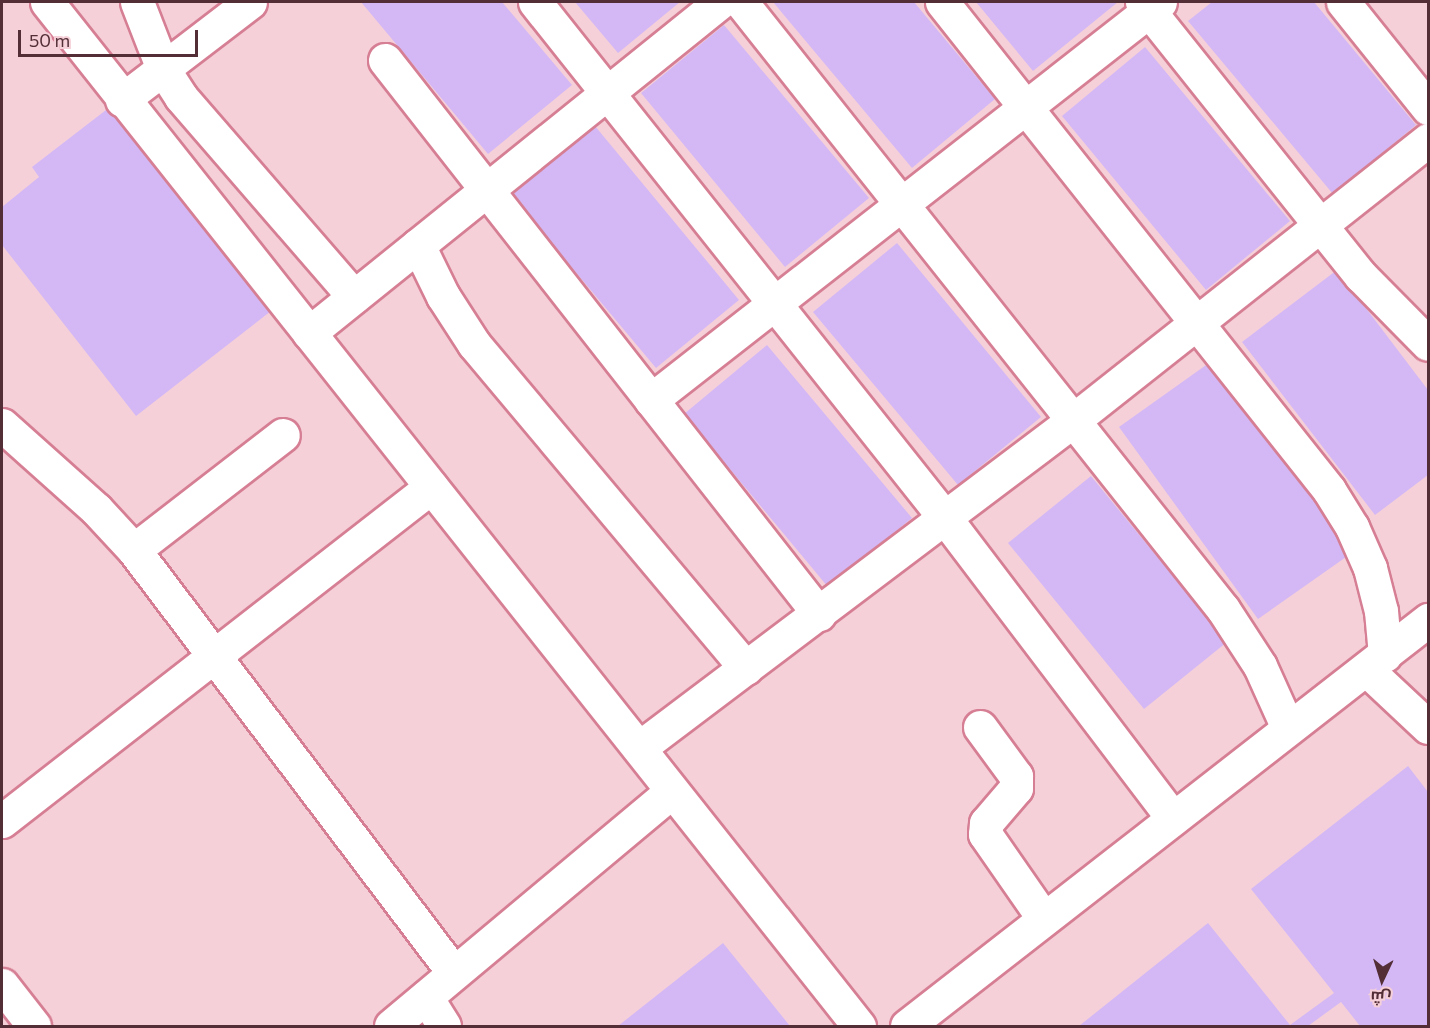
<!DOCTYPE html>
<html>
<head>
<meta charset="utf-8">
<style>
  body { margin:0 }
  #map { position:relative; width:1430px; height:1028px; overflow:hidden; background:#f6d0d8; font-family:Commissioner,Cairo,sans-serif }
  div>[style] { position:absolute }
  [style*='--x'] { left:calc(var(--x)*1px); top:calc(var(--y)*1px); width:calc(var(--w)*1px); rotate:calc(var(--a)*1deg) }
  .building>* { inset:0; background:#d3b8f5 }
  .roads { filter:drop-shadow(2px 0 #d67f94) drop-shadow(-2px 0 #d67f94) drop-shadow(0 2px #d67f94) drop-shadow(0 -2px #d67f94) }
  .minor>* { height:33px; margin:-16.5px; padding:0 16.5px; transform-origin:16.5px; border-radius:16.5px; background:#fff }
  span { translate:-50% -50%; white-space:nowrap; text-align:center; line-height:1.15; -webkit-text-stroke:4.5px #f6d0d8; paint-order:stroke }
  .frame { position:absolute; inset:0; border:3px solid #532e37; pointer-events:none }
  .north { position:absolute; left:1352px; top:950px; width:60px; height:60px; -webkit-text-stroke:4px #f6d0d8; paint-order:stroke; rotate:184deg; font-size:16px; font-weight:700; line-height:24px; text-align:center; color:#532e37 }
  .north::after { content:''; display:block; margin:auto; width:21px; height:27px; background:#532e37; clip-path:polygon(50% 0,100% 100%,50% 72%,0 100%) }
  .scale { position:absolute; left:18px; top:30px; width:180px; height:27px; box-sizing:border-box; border:3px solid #532e37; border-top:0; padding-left:8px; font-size:18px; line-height:21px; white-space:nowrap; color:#532e37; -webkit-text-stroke:4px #f6d0d8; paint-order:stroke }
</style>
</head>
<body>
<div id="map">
  <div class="building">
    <div style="clip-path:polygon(361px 2px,502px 2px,572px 85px,488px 154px)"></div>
    <div style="clip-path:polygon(575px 2px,680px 2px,618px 53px)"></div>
    <div style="clip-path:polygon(773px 2px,914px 2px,995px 99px,912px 168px)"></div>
    <div style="clip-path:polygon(976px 2px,1118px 2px,1033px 71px)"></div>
    <div style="clip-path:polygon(1212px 2px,1314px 2px,1416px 125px,1333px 194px,1188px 21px)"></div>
    <div style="clip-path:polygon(724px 25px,869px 198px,785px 267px,641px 93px)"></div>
    <div style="clip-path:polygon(1145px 47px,1290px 221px,1206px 290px,1062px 116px)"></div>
    <div style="clip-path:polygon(119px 100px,280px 304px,136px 416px,2px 245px,2px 207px,39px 177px,32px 167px)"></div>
    <div style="clip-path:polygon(595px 126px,739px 300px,656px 368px,511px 195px)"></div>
    <div style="clip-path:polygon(897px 243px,1041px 417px,958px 485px,813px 312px)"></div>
    <div style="clip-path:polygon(1337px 270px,1428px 390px,1428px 475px,1375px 515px,1242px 342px)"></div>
    <div style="clip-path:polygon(767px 345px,912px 518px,828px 587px,684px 414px)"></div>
    <div style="clip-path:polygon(1216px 358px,1356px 550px,1258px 619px,1119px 427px)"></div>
    <div style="clip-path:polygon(1091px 476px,1227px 642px,1144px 709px,1008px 543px)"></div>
    <div style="clip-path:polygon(1408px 766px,1428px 792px,1428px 1026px,1360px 1026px,1341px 1002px,1308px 1026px,1079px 1026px,1208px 923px,1290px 1025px,1334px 993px,1251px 889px)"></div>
    <div style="clip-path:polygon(723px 943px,790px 1026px,618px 1026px)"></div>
  </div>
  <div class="roads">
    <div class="minor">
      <div style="--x:47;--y:2;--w:1307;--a:51.59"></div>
      <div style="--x:137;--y:2;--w:72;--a:68.8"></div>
      <div style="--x:163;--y:69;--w:33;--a:57"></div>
      <div style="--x:181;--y:97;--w:264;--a:49.1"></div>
      <div style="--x:535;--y:2;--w:659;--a:51.53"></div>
      <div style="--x:945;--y:518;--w:377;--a:52.8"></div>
      <div style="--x:741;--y:2;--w:775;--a:51.55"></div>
      <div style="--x:1223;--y:609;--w:68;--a:57"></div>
      <div style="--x:1260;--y:666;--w:68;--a:65.7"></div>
      <div style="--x:942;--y:2;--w:623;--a:51.58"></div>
      <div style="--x:1329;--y:490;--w:44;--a:58.1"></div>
      <div style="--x:1352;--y:527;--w:45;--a:66.3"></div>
      <div style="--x:1370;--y:568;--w:44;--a:75.7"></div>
      <div style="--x:1381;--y:611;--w:44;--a:84.8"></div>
      <div style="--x:1142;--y:2;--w:351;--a:51.4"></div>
      <div style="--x:1361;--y:276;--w:95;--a:45.4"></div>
      <div style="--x:1343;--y:2;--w:136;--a:51.3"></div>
      <div style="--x:385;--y:60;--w:704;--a:51.93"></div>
      <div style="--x:122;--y:100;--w:161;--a:-37.4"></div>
      <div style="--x:418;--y:245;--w:57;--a:63.9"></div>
      <div style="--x:443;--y:296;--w:57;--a:57.1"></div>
      <div style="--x:474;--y:344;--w:423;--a:50"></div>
      <div style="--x:309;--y:333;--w:528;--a:-38.85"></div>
      <div style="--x:651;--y:400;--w:646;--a:-38.02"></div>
      <div style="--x:2;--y:425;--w:126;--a:41.8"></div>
      <div style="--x:96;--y:509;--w:56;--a:47.2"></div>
      <div style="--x:134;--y:550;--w:530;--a:52.89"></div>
      <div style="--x:134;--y:550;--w:188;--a:-37.7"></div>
      <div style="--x:1366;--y:669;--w:85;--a:43.1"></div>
      <div style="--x:980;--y:727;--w:61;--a:53.7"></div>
      <div style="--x:1016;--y:776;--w:12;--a:90"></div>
      <div style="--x:1016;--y:788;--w:46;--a:130.6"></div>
      <div style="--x:986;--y:823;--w:11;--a:95"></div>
      <div style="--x:985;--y:834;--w:103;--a:55.2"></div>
      <div style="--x:639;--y:748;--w:541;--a:-37.04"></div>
      <div style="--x:1071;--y:422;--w:455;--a:-38.3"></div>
      <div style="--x:2;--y:821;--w:544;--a:-37.9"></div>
      <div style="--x:2;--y:985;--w:52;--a:52"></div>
      <div style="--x:426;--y:997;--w:34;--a:58"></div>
      <div style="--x:391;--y:1026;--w:366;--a:-39.9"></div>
      <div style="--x:907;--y:1026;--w:661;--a:-37.93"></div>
    </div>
  </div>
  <div class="frame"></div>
  <div class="north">ش</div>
  <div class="scale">50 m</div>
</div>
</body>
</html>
